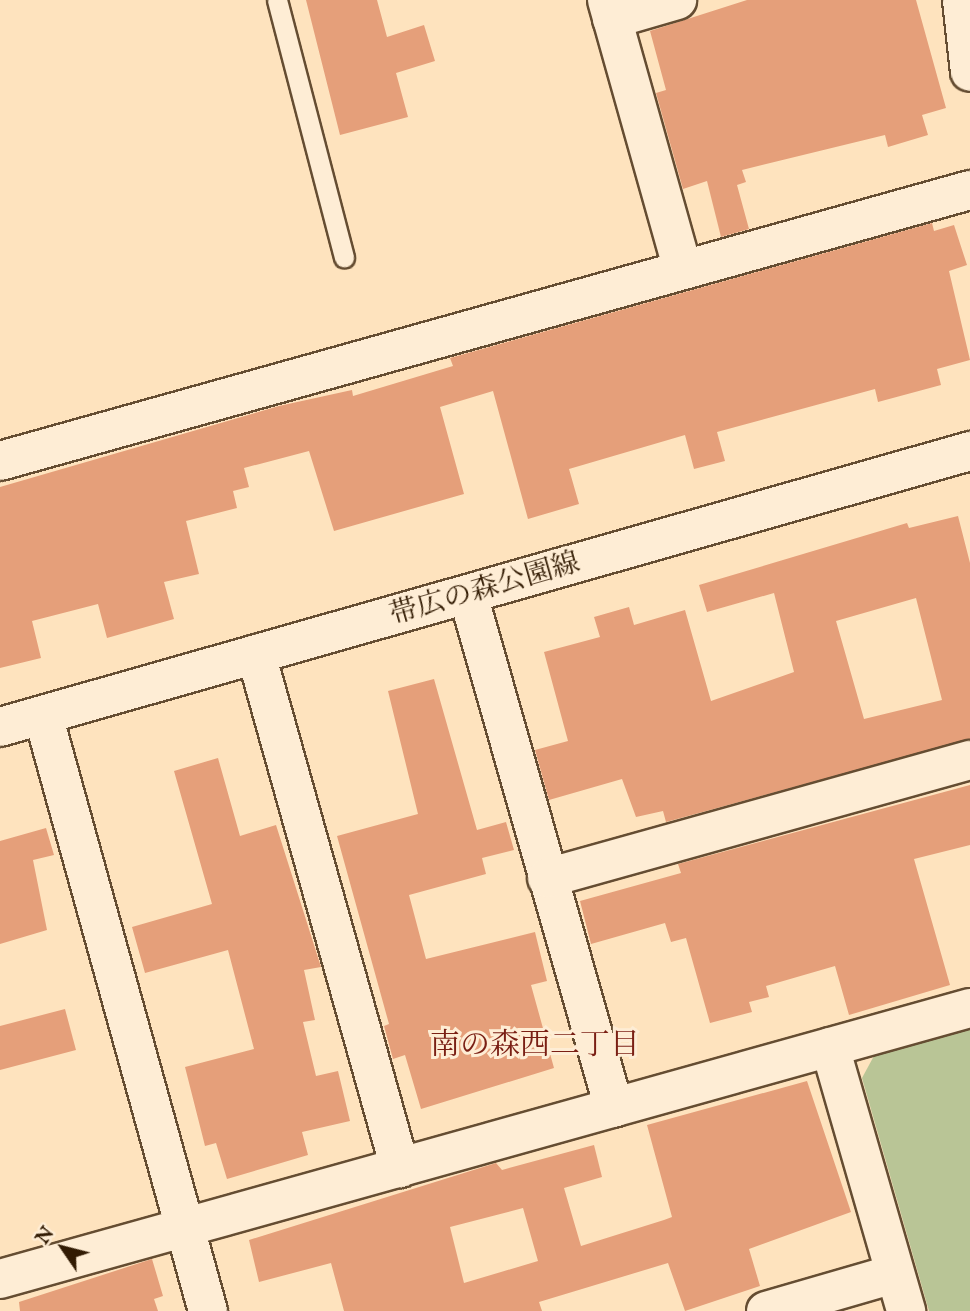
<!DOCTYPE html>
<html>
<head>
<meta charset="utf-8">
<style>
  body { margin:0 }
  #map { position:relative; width:970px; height:1311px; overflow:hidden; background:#fee3be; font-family:"IM FELL English","Noto Serif JP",serif }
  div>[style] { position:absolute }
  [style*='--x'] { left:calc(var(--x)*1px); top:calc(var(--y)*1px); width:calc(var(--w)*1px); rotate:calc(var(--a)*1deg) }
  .green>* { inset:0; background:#b9c596 }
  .building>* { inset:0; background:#e59f7a }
  .roads { filter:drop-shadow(2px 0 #654d32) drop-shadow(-2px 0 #654d32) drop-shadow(0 2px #654d32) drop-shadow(0 -2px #654d32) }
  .service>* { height:19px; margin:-9.5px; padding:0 9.5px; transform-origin:9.5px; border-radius:9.5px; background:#feedd5 }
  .minor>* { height:38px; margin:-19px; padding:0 19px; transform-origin:19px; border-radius:19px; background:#feedd5 }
  .secondary>* { height:38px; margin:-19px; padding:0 19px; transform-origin:19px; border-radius:19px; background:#feedd5 }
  span { translate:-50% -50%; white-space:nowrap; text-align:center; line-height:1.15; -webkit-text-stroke:6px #feedd5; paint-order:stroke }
  .street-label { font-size:28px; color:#321b03 }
  .neighbourhood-label { font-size:30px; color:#7a1f14 }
  .north { position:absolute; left:28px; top:1213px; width:70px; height:70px; -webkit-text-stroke:5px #feedd5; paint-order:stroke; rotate:305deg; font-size:19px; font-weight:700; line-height:28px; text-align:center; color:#321b03 }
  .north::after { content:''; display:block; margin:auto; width:24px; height:32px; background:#321b03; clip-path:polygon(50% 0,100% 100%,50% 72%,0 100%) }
</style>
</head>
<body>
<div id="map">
  <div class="green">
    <div style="clip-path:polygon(970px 1026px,970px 1311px,929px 1311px,862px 1078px,875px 1054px)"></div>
  </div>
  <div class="building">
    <div style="clip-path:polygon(306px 0,377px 0,387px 37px,424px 25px,435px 61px,396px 73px,408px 117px,340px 135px)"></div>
    <div style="clip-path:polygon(747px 0,916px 0,946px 108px,922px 115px,928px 135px,888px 147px,885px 135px,742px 170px,746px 182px,737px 185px,749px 229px,721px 237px,707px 181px,683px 189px,656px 93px,666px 90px,650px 31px)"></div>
    <div style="clip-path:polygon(932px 223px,934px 231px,954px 225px,967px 265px,949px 271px,970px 360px,937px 369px,941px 385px,878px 402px,875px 389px,717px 432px,725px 461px,694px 469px,685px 435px,569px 469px,579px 504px,528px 519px,493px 391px,440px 407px,464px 494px,334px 531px,309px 451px,244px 468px,249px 487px,233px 491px,237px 508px,186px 521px,199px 574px,164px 582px,174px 619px,107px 638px,98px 604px,32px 621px,41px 658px,0 668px,0 487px,279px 406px,352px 390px,353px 396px,453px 366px,450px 358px)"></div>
    <div style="clip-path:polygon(evenodd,958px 516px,970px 563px,970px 739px,666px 822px,663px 811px,636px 817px,622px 779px,549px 800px,535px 750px,568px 741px,544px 652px,600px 637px,594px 617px,629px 607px,634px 625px,685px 610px,711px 701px,794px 672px,774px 593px,707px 612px,699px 585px,907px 523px,909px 528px,958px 516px,916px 598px,942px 700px,864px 719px,836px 621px,916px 598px)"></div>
    <div style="clip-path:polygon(434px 679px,477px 830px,506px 822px,514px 850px,482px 858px,486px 874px,409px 895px,426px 959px,535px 932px,547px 981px,531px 985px,554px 1068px,421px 1109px,405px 1055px,393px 1059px,384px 1026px,389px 1024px,337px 836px,418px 814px,388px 691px)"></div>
    <div style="clip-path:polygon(218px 758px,240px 836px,276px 825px,321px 967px,304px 970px,315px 1020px,303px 1022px,316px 1076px,338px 1071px,350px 1121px,302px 1132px,308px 1155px,227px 1179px,216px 1143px,205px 1146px,185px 1067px,254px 1049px,228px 950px,145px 973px,132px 927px,212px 904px,174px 771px)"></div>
    <div style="clip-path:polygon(970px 785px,970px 845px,914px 859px,950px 985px,849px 1015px,835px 966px,766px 986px,769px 997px,749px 1002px,752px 1012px,710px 1023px,686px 938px,671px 942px,665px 923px,591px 944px,580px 901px,681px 873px,678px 864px)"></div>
    <div style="clip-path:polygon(46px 828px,54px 855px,33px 860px,47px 930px,0 944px,0 841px)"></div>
    <div style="clip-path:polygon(65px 1009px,76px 1050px,0 1070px,0 1026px)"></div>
    <div style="clip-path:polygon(evenodd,807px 1081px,851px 1212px,749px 1249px,760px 1286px,685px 1311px,668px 1263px,539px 1302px,542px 1311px,344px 1311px,331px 1263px,259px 1282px,249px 1240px,496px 1163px,502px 1170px,594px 1145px,602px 1177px,564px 1188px,581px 1246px,664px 1220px,672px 1217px,647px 1125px,807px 1081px,523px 1208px,538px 1261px,464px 1283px,450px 1227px,523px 1208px)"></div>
    <div style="clip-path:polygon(152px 1259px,163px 1296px,154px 1299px,158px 1311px,20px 1311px,19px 1302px)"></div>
  </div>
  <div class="roads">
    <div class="service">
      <div style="--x:277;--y:0;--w:266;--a:75.4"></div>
    </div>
    <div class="minor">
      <div style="--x:607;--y:0;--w:277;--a:74.3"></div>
      <div style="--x:962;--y:0;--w:72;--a:83.7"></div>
      <div style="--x:612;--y:19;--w:68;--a:-16.3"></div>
      <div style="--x:0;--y:461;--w:1007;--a:-15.61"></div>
      <div style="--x:468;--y:595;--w:533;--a:74.11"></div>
      <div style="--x:256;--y:654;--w:534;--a:74.35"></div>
      <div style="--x:43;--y:715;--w:618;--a:74.53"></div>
      <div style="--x:547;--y:878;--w:439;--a:-15.6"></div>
      <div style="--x:830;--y:1047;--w:275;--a:73.9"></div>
      <div style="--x:0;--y:1279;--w:1007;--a:-15.61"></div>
      <div style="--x:766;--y:1311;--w:133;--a:-16.1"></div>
    </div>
    <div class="secondary">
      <div style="--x:0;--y:727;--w:1009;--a:-15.88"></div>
    </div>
  </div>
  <div class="street-label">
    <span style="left:485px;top:590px;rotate:-16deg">帯広の森公園線</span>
  </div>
  <div class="neighbourhood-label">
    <span style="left:535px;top:1046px">南の森西二丁目</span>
  </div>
  <div class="north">N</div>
</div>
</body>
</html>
